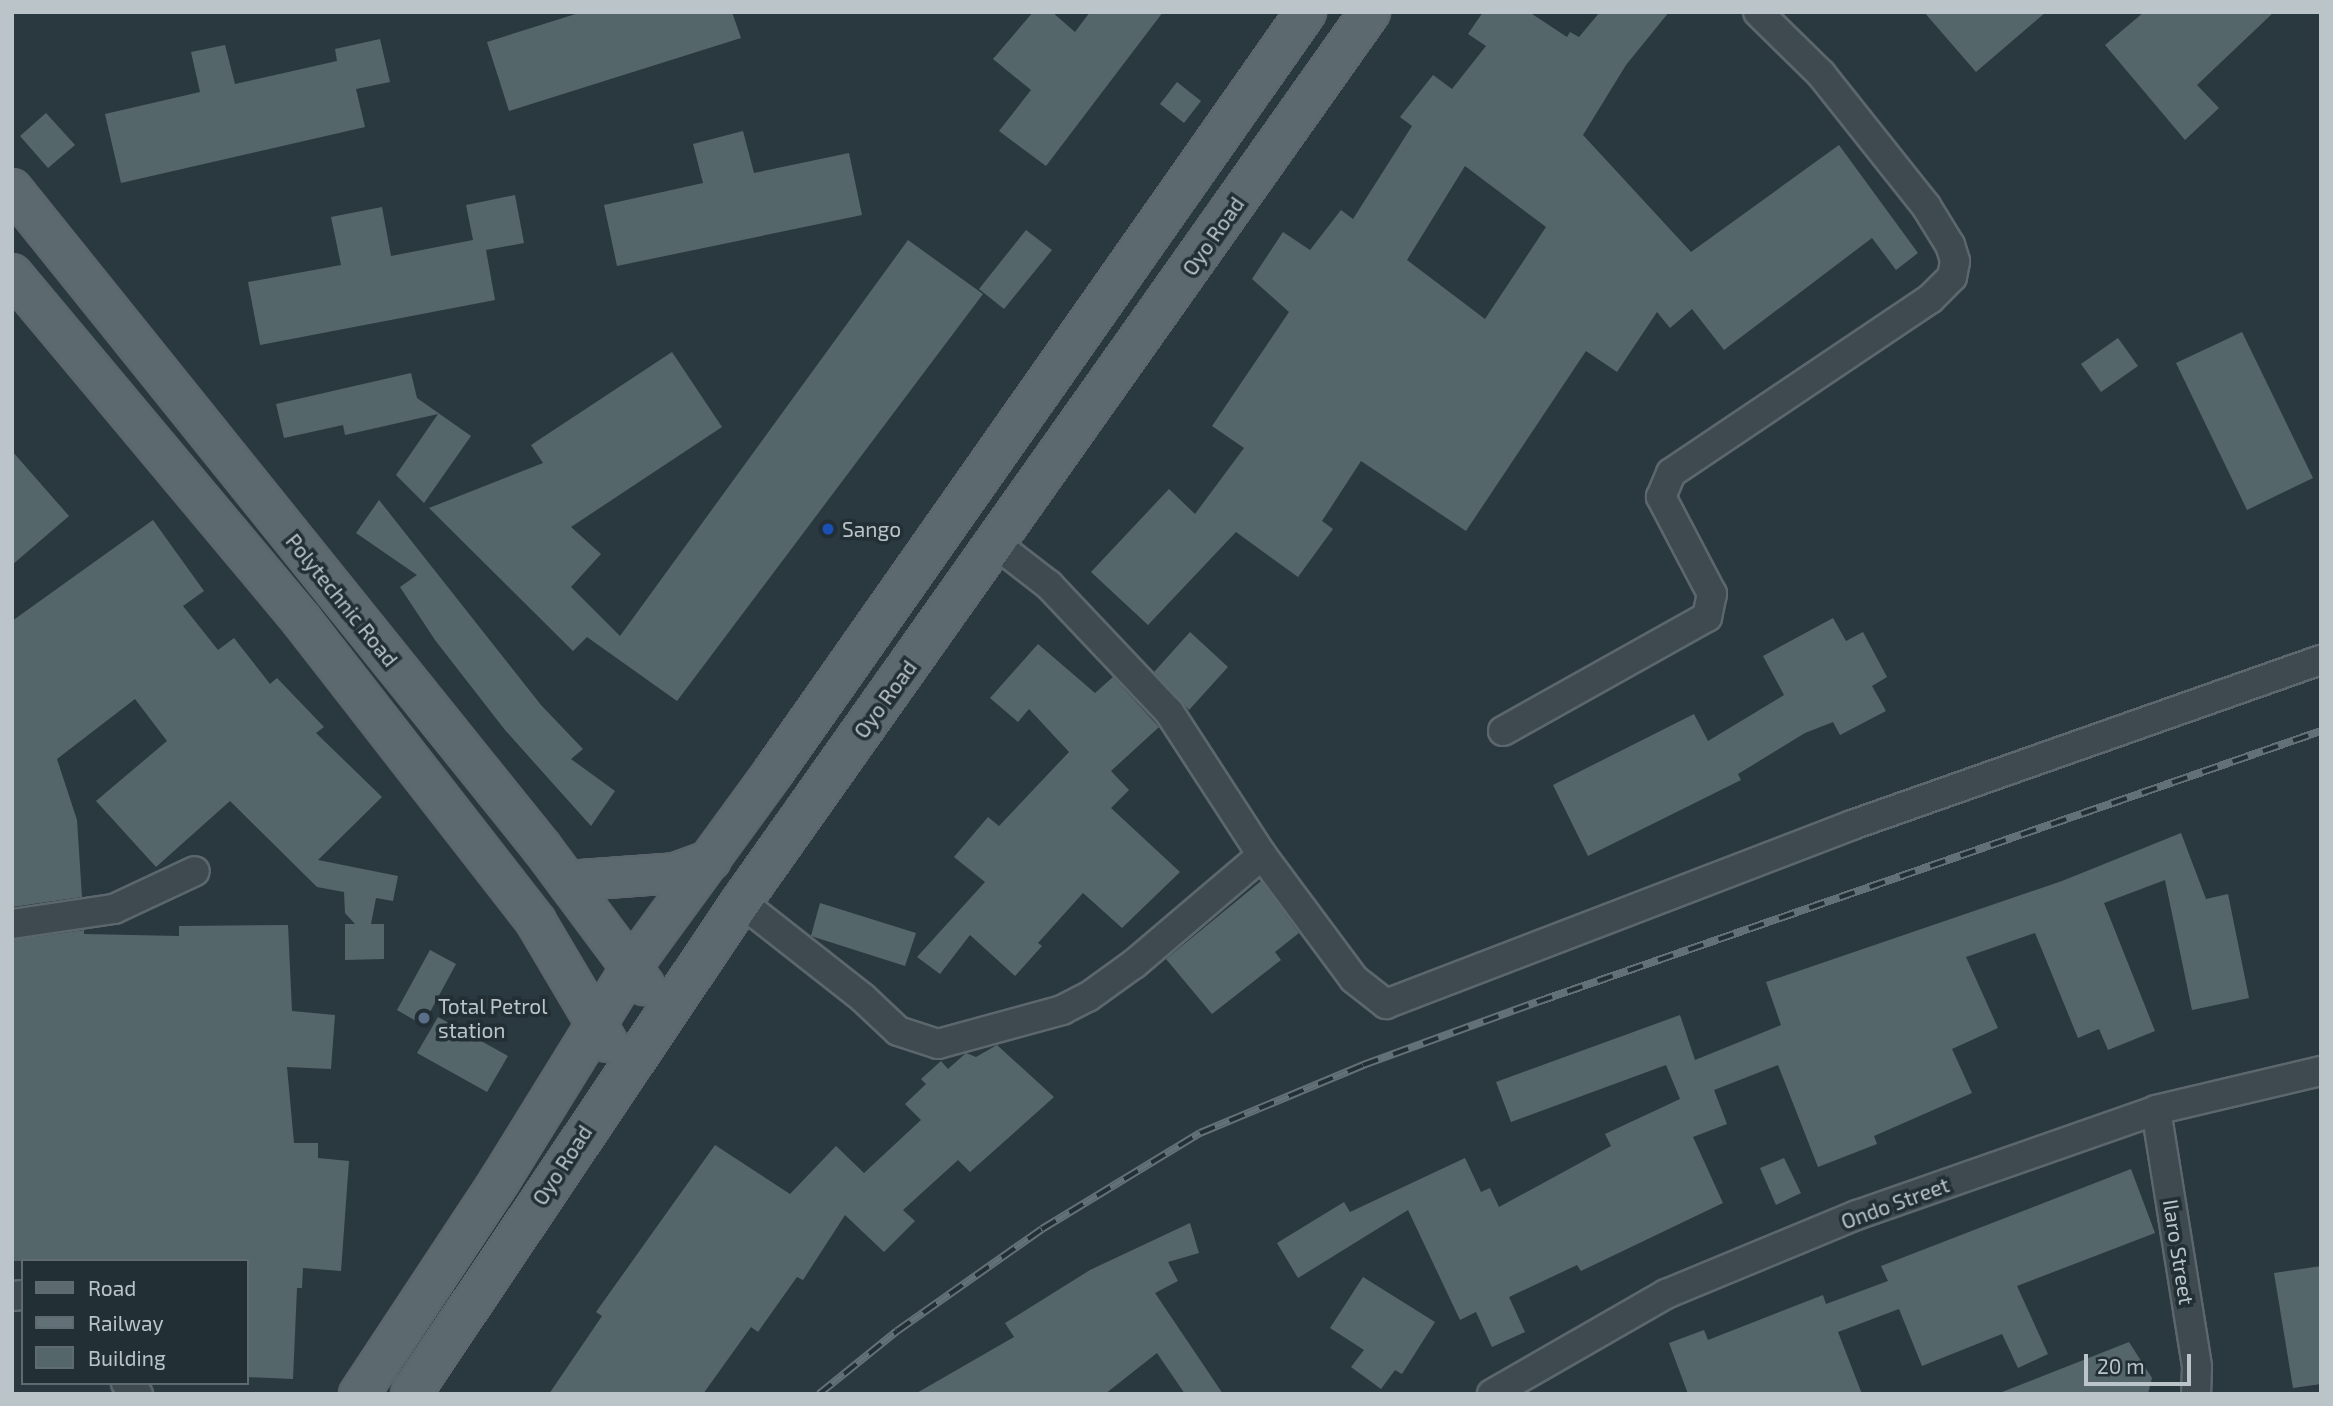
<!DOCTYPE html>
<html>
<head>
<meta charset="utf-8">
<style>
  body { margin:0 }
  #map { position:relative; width:2333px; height:1406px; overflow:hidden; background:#2a393f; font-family:"Exo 2",sans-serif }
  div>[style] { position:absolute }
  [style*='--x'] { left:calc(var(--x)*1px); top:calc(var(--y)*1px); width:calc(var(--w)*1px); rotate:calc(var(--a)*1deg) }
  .building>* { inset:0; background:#55666b }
  .roads { filter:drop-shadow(2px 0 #5b676c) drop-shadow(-2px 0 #5b676c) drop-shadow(0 2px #5b676c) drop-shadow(0 -2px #5b676c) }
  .street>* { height:28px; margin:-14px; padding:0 14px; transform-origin:14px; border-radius:14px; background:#3e4a4f }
  .primary>* { height:38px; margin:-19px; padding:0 19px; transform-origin:19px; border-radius:19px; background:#5c696f }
  .rail>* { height:8px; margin-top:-4px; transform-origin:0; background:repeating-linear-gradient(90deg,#222f34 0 16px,#627177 0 32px); box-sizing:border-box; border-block:2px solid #627177 }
  .dots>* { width:19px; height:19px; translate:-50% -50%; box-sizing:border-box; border:4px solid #222f34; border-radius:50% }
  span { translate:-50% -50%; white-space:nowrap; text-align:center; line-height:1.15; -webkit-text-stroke:7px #222f34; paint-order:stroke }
  .street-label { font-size:21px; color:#bac4c9 }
  .poi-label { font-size:21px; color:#bac4c9 }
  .left { translate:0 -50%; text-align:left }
  .frame { position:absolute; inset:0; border:14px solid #bac4c9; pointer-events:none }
  .legend { position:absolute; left:21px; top:1259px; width:228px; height:126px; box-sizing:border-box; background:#222f34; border:2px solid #5f6b70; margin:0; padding:9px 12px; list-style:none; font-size:21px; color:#bac4c9 }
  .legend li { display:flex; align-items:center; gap:14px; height:35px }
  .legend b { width:35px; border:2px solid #5f6b70 }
  .scale { position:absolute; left:2084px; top:1354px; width:107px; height:32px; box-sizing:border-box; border:4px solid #bac4c9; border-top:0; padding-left:9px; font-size:21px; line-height:24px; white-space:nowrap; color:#bac4c9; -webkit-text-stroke:5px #222f34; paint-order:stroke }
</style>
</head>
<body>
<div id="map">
  <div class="building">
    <div style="clip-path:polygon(582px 12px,732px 12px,741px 38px,509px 111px,487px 42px)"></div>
    <div style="clip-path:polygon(1033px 12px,1052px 12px,1075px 32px,1090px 12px,1163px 12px,1046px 166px,999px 131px,1031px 90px,993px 59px)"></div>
    <div style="clip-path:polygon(evenodd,1483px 12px,1529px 12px,1567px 37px,1570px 32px,1579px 37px,1600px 12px,1669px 12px,1626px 65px,1583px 135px,1691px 252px,1839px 145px,1918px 253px,1896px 270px,1872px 238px,1724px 350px,1692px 309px,1670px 328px,1657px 312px,1617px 372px,1586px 351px,1466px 531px,1361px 461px,1322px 521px,1333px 529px,1298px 577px,1236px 532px,1148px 625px,1091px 572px,1169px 489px,1195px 514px,1244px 448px,1212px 426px,1289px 312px,1252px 279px,1283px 232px,1310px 250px,1341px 210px,1353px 219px,1412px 126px,1400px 117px,1433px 75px,1452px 89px,1486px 46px,1468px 34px,1483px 12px,1465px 166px,1546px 227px,1485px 319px,1407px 260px,1465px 166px)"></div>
    <div style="clip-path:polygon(1924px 12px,2046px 12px,1976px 72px)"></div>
    <div style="clip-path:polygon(2144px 12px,2274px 12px,2197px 85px,2219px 108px,2185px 140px,2105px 45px)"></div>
    <div style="clip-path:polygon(380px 39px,390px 82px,356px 89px,365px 127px,121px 183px,105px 114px,200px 92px,191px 52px,225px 45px,235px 84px,337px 61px,335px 49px)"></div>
    <div style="clip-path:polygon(1177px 82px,1201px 101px,1184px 123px,1160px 104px)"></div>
    <div style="clip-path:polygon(46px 113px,75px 145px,48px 168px,20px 136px)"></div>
    <div style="clip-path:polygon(743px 131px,754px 173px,849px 153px,862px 215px,617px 266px,604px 205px,703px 183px,693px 144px)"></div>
    <div style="clip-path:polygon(515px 195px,524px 243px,486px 250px,495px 300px,260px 345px,248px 282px,341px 265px,331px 217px,382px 207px,391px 256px,473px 240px,466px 205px)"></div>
    <div style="clip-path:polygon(1026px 230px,1052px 250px,1004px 309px,979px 289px)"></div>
    <div style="clip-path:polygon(908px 240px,983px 294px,677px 701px,587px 637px,573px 651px,429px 508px,543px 463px,531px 445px,672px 352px,722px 427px,571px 527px,601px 554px,571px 587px,620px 636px)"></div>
    <div style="clip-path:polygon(2242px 332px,2313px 478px,2247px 510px,2176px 363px)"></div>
    <div style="clip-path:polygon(2118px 338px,2138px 366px,2101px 392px,2081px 364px)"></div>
    <div style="clip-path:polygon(411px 373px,417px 398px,471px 436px,424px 503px,396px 475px,438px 414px,345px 435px,343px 425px,284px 438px,276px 404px)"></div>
    <div style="clip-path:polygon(12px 451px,69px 516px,12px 565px)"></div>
    <div style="clip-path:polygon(379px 500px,541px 705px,583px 749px,571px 759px,615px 791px,591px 826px,505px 730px,435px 640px,400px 587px,417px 575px,356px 533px)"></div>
    <div style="clip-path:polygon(153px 520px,204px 591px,183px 606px,218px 650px,234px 638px,270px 684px,277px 678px,324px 727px,316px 733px,382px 797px,318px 860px,398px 876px,393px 901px,376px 898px,371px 924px,384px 924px,384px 959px,345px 960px,345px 924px,355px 924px,345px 913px,344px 892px,317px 887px,230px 801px,156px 867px,96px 801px,167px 741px,135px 699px,57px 759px,77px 820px,82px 897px,12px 907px,12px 621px)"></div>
    <div style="clip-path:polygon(1833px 618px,1846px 641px,1863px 632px,1887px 677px,1872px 686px,1886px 711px,1840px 735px,1833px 722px,1805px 733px,1738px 774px,1741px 780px,1588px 856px,1553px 785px,1694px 714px,1708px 741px,1784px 695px,1763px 656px)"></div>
    <div style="clip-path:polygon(1190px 632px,1228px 667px,1189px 710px,1154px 672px)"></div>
    <div style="clip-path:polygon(1038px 644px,1095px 693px,1113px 677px,1159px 727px,1111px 771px,1129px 790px,1111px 808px,1180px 872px,1122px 928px,1083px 893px,1038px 943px,1042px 946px,1015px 976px,970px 935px,940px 974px,917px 957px,985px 882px,954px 857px,988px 817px,999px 826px,1069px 752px,1029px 709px,1018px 722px,990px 698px)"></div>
    <div style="clip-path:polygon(2181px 833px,2206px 899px,2228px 894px,2249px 998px,2192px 1010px,2165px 880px,2104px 903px,2155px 1031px,2108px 1050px,2099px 1029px,2078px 1038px,2035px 933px,1966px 957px,1998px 1028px,1952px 1049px,1972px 1093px,1874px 1136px,1877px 1144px,1818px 1167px,1778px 1065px,1714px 1090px,1727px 1124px,1693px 1137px,1723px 1203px,1581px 1271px,1577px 1265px,1509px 1297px,1525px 1332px,1492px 1347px,1476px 1312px,1460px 1320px,1408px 1210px,1298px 1278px,1277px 1243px,1344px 1202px,1350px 1212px,1465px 1158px,1481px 1192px,1490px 1188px,1499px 1207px,1611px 1146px,1605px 1134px,1680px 1099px,1666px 1065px,1511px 1122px,1496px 1082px,1680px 1015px,1695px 1060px,1781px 1025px,1766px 982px,2062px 881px)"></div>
    <div style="clip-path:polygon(1261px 881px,1299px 933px,1275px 952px,1281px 960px,1212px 1014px,1166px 959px)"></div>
    <div style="clip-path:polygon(820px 903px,916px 933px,905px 966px,811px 936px)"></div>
    <div style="clip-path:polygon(288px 925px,292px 1011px,335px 1015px,331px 1069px,287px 1067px,294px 1143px,318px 1143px,318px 1158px,349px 1161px,341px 1271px,303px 1268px,302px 1288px,297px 1288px,293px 1379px,247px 1377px,247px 1261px,12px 1261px,12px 940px,84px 930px,84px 934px,179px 936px,179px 926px)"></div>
    <div style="clip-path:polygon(430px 950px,456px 964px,423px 1025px,397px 1010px)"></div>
    <div style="clip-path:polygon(438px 1017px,508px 1056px,487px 1092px,417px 1053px)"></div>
    <div style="clip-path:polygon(997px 1045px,1054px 1097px,970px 1172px,958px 1160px,903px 1210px,915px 1221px,884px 1252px,845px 1215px,803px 1280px,797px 1277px,758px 1332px,751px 1327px,703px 1394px,549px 1394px,602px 1316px,596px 1312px,715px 1145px,790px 1194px,836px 1146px,864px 1173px,921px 1120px,905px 1104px,926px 1084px,921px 1079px,941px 1061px,948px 1069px,966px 1053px,976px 1057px)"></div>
    <div style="clip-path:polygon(1784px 1158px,1801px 1193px,1776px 1205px,1760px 1168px)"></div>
    <div style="clip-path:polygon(2131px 1169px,2155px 1233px,2017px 1286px,2048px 1354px,2018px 1368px,2002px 1334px,1922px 1366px,1899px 1309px,1838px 1332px,1862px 1394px,1688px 1394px,1669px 1343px,1704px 1330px,1708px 1340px,1823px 1295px,1826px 1304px,1888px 1281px,1881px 1266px)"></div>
    <div style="clip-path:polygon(1190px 1223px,1199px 1253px,1168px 1262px,1178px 1281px,1155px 1293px,1223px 1394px,1185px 1394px,1157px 1353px,1105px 1394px,915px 1394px,1014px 1337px,1005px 1323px,1090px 1270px)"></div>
    <div style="clip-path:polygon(2321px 1266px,2321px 1384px,2293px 1388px,2274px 1273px)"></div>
    <div style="clip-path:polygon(1363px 1277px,1435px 1322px,1402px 1374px,1395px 1370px,1381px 1389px,1351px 1367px,1364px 1350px,1330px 1328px)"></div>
    <div style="clip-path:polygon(2129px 1342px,2152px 1378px,2148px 1394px,1997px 1394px)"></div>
  </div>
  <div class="roads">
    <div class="street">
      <div style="--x:1503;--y:731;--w:234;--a:-29.2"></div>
      <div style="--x:1707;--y:617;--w:24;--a:-78"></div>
      <div style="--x:1712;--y:594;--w:110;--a:-117.7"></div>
      <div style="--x:1661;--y:497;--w:26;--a:-67"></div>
      <div style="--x:1671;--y:473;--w:312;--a:-33.9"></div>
      <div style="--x:1930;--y:299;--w:31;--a:-45"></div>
      <div style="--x:1952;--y:277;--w:16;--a:-79"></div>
      <div style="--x:1955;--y:261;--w:17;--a:-107"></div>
      <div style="--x:1950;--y:245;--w:46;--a:-121.6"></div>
      <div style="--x:1926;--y:206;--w:169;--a:-128.5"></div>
      <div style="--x:1821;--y:74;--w:88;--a:-135.5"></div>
      <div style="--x:1262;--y:855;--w:154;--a:53.4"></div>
      <div style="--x:1354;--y:979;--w:41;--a:38"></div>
      <div style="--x:1386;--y:1004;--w:499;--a:-21"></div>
      <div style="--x:1852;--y:825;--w:497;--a:-19.4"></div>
      <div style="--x:741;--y:902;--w:155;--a:38.2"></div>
      <div style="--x:863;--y:998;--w:48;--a:43.3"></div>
      <div style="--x:898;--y:1031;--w:42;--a:18"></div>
      <div style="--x:938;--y:1044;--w:129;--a:-15.3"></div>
      <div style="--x:1062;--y:1010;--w:29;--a:-27"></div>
      <div style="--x:1088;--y:997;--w:57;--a:-35.7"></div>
      <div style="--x:1134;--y:964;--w:168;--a:-40.4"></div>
      <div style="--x:1262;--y:855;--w:171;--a:-123"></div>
      <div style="--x:1169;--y:712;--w:175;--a:-133.4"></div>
      <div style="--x:1049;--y:585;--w:67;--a:-142.3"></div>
      <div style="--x:12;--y:924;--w:103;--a:-8.4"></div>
      <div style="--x:114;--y:909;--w:89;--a:-25.1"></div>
      <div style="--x:2156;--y:1110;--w:260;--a:80.9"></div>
      <div style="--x:2197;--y:1367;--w:27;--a:92"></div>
      <div style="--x:12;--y:1296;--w:11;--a:-5"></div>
      <div style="--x:126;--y:1383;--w:16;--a:43"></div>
      <div style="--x:1492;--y:1394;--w:201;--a:-29.9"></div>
      <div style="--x:1666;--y:1294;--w:207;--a:-22.5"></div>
      <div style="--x:1857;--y:1215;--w:317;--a:-19.3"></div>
      <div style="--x:2156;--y:1110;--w:170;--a:-13.3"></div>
    </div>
    <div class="primary">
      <div style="--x:12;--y:189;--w:846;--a:51.19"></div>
      <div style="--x:542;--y:848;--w:171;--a:53.3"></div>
      <div style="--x:12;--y:274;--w:452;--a:50.1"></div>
      <div style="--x:302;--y:621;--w:381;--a:52.1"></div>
      <div style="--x:536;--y:922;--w:139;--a:59.4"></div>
      <div style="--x:567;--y:881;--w:108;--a:-4.2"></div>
      <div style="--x:675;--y:873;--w:38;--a:-20"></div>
      <div style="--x:359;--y:1394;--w:256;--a:-56.6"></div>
      <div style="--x:500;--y:1180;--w:251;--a:-58.3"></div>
      <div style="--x:632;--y:966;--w:241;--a:-53.9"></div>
      <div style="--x:774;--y:771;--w:927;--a:-54.97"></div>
      <div style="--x:411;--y:1394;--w:592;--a:-56.15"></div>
      <div style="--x:741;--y:902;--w:1090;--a:-54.75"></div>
    </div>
  </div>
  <div class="rail">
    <div style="--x:819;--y:1394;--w:100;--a:-38.9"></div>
    <div style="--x:897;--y:1331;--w:177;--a:-35.1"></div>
    <div style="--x:1042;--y:1229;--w:185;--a:-31.3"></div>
    <div style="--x:1200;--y:1133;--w:177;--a:-22.6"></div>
    <div style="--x:1363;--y:1065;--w:185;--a:-19.9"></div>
    <div style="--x:1537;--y:1002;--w:830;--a:-19.07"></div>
  </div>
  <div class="dots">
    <div style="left:828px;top:529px;background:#1a4fb4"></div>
    <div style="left:424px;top:1018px;background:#5c6f8a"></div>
  </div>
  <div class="street-label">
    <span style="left:1213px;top:236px;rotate:-55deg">Oyo Road</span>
    <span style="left:342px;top:600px;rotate:51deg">Polytechnic Road</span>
    <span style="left:885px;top:699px;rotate:-54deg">Oyo Road</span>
    <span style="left:562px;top:1165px;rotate:-57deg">Oyo Road</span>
    <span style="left:1895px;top:1203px;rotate:-20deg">Ondo Street</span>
    <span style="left:2179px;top:1252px;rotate:81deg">Ilaro Street</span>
  </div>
  <div class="poi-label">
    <span class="left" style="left:842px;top:529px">Sango</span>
    <span class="left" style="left:438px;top:1018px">Total Petrol<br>station</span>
  </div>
  <div class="frame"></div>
  <ul class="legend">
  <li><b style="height:9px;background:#5c696f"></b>Road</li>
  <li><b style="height:9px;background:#627177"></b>Railway</li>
  <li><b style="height:19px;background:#55666b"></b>Building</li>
  </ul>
  <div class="scale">20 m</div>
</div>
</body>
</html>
